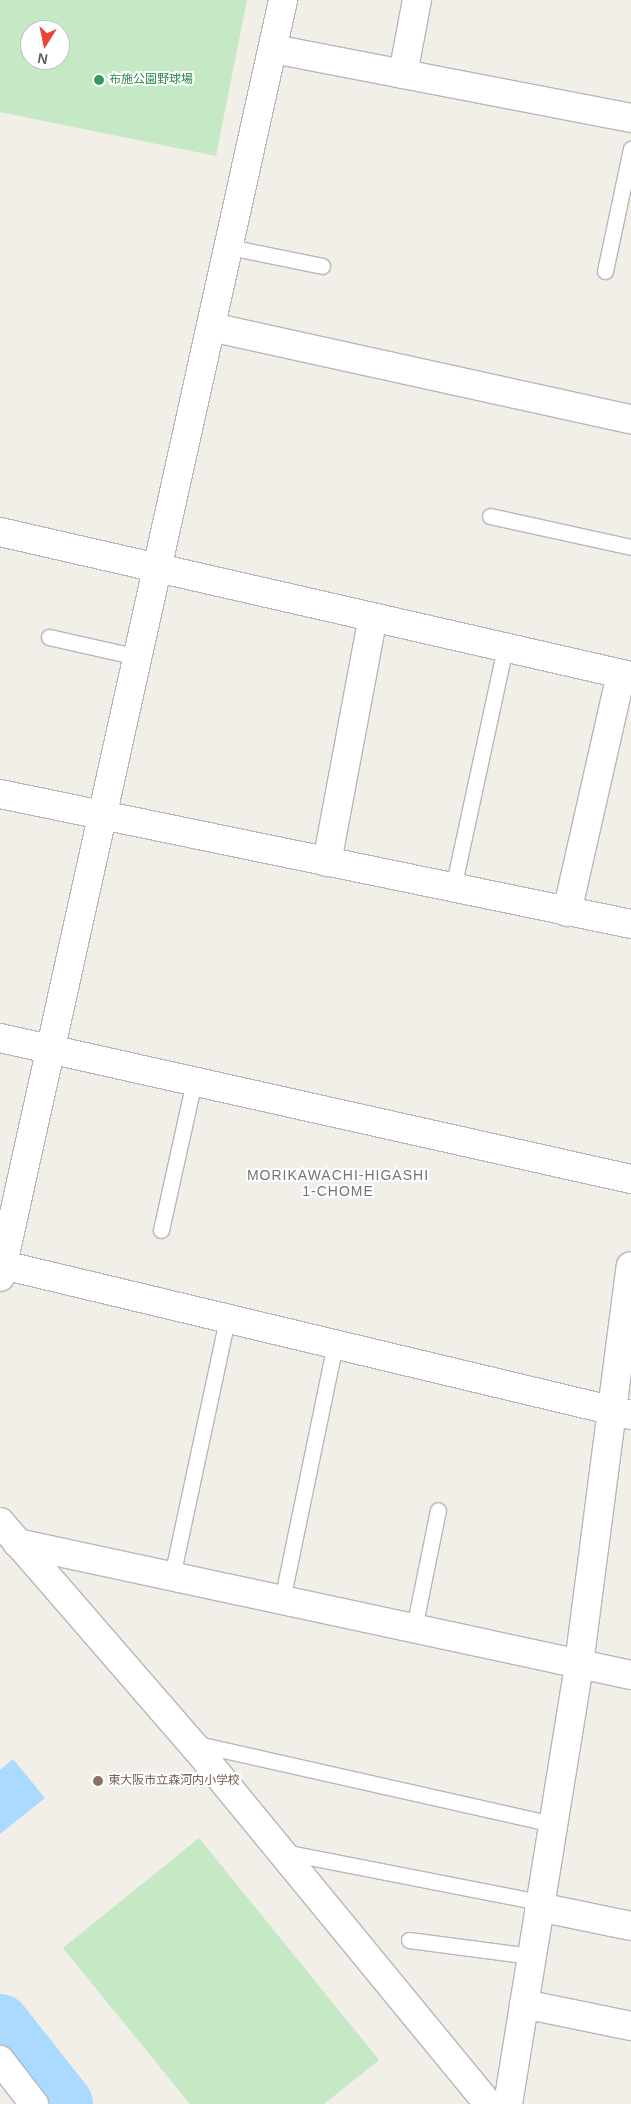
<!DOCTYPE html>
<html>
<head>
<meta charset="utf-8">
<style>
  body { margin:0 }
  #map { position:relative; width:631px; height:2104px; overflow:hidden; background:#f1efe8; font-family:Arial,"Noto Sans JP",sans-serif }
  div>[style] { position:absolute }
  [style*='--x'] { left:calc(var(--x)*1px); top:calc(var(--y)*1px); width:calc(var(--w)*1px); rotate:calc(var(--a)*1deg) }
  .green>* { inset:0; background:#c5e8c5 }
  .water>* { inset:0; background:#aadaff }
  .river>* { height:60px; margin:-30px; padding:0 30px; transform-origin:30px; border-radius:30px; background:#aadaff }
  .roads { filter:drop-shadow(1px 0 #b5b8bc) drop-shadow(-1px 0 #b5b8bc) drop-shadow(0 1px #b5b8bc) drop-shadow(0 -1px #b5b8bc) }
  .service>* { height:15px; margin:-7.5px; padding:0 7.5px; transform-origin:7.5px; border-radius:7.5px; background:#fff }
  .minor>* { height:28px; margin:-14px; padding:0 14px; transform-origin:14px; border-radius:14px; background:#fff }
  .dots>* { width:14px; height:14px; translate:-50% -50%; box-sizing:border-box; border:2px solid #fff; border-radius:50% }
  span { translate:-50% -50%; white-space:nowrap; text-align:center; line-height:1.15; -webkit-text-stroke:4px #fff; paint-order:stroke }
  .leisure-label { font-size:12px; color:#27864d }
  .left { translate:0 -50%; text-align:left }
  .education-label { font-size:12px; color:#785e54 }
  .neighbourhood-label { font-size:14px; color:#70757a; letter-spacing:1px }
  .north { position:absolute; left:20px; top:20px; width:50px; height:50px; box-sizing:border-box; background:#fff; border:1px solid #bfc1c3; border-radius:50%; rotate:190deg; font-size:14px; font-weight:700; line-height:20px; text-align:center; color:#5f6368 }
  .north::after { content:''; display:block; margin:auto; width:18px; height:22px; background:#ea4335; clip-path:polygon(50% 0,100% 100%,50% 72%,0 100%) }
</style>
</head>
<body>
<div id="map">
  <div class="green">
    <div style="clip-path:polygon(evenodd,0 0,247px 0,216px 156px,0 112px,0 0,30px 30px,60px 30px,60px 60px,30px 60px,30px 30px)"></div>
    <div style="clip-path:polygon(199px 1838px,379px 2060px,324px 2104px,190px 2104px,63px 1948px)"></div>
  </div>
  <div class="water">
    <div style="clip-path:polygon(13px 1759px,45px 1798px,0 1834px,0 1770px)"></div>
  </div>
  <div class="river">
    <div style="--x:0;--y:2024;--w:102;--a:51.8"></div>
  </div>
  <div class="roads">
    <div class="service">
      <div style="--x:229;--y:247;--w:95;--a:11.5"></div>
      <div style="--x:605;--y:271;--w:125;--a:-78"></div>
      <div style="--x:490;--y:516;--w:144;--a:12.4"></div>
      <div style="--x:49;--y:637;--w:91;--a:12.7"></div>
      <div style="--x:453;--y:888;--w:247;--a:-77.8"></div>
      <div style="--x:161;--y:1230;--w:153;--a:-77.5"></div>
      <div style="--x:172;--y:1576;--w:263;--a:-77.9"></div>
      <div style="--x:282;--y:1600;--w:260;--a:-78.3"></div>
      <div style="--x:414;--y:1628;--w:120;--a:-78.5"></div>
      <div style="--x:193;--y:1743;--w:368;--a:12.7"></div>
      <div style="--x:284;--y:1852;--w:261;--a:11.1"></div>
      <div style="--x:409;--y:1940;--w:123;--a:7.5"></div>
    </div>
    <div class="minor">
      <div style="--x:273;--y:49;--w:365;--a:10.9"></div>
      <div style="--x:403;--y:74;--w:75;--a:-79.3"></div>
      <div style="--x:211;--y:327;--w:430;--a:12.4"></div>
      <div style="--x:0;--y:532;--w:647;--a:12.86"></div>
      <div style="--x:0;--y:794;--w:644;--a:11.64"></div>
      <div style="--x:327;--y:862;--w:249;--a:-79.4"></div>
      <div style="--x:567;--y:912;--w:244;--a:-77.2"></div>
      <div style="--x:0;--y:1038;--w:647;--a:12.6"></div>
      <div style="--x:3;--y:1265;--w:646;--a:13.43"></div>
      <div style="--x:0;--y:1277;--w:1308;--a:-77.5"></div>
      <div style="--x:0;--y:1522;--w:299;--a:49.1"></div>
      <div style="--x:196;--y:1748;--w:460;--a:50.6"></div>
      <div style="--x:17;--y:1543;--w:628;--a:12.13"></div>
      <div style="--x:539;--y:1907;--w:94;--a:11.7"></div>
      <div style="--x:524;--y:2004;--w:109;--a:11.6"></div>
      <div style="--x:0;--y:2060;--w:56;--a:52.3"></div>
      <div style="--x:508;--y:2104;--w:446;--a:-80.8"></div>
      <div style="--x:579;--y:1664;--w:401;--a:-82.6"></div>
    </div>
  </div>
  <div class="dots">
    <div style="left:99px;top:80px;background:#2e9e5b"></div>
    <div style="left:98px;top:1781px;background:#8d6e63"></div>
  </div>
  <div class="leisure-label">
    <span class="left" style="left:109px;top:80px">布施公園野球場</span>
  </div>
  <div class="education-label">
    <span class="left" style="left:108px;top:1781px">東大阪市立森河内小学校</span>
  </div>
  <div class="neighbourhood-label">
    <span style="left:338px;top:1183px">MORIKAWACHI-HIGASHI<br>1-CHOME</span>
  </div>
  <div class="north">N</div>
</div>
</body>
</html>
